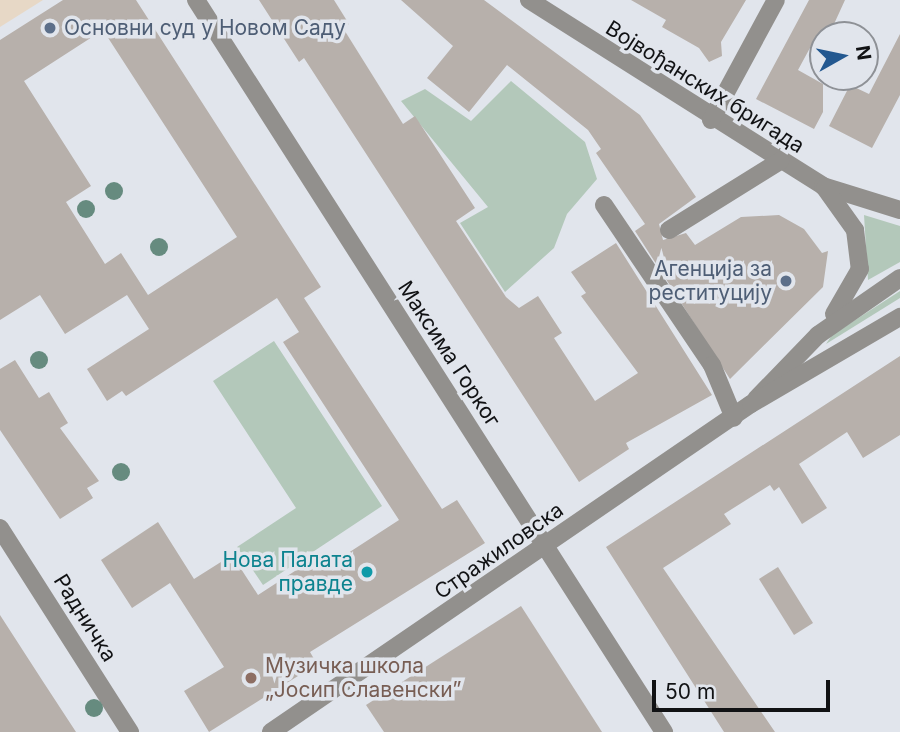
<!DOCTYPE html>
<html>
<head>
<meta charset="utf-8">
<style>
  body { margin:0 }
  #map { position:relative; width:900px; height:732px; overflow:hidden; background:#e1e5ec; font-family:Inter,sans-serif }
  div>[style] { position:absolute }
  [style*='--x'] { left:calc(var(--x)*1px); top:calc(var(--y)*1px); width:calc(var(--w)*1px); rotate:calc(var(--a)*1deg) }
  .commercial>* { inset:0; background:#e7d8c6 }
  .green>* { inset:0; background:#b3c8ba }
  .building>* { inset:0; background:#b7b0ab }
  .minor>* { height:18px; margin:-9px; padding:0 9px; transform-origin:9px; border-radius:9px; background:#92908d }
  .trees>* { width:18px; height:18px; margin:-9px; border-radius:50%; background:#668b7f }
  .dots>* { width:19px; height:19px; translate:-50% -50%; box-sizing:border-box; border:4px solid #e1e5ec; border-radius:50% }
  span { translate:-50% -50%; white-space:nowrap; text-align:center; line-height:1.15; -webkit-text-stroke:7px #e1e5ec; paint-order:stroke }
  .service-label { font-size:21px; color:#4e5e75 }
  .left { translate:0 -50%; text-align:left }
  .right { translate:-100% -50%; text-align:right }
  .street-label { font-size:21px; color:#111214 }
  .culture-label { font-size:21px; color:#0d838f }
  .education-label { font-size:21px; color:#785e54 }
  .north { position:absolute; left:809px; top:21px; width:70px; height:70px; box-sizing:border-box; background:#e1e5ec; border:2px solid #8e9196; border-radius:50%; rotate:81deg; font-size:19px; font-weight:700; line-height:28px; text-align:center; color:#111214 }
  .north::after { content:''; display:block; margin:auto; width:24px; height:32px; background:#235890; clip-path:polygon(50% 0,100% 100%,50% 72%,0 100%) }
  .scale { position:absolute; left:652px; top:680px; width:178px; height:32px; box-sizing:border-box; border:4px solid #111214; border-top:0; padding-left:9px; font-size:21px; line-height:24px; white-space:nowrap; color:#111214; -webkit-text-stroke:5px #e1e5ec; paint-order:stroke }
</style>
</head>
<body>
<div id="map">
  <div class="commercial">
    <div style="clip-path:polygon(0 0,43px 0,0 27px)"></div>
  </div>
  <div class="green">
    <div style="clip-path:polygon(511px 81px,585px 142px,597px 179px,567px 214px,554px 248px,505px 292px,460px 223px,488px 207px,401px 101px,425px 89px,471px 121px)"></div>
    <div style="clip-path:polygon(864px 215px,900px 226px,900px 262px,868px 280px)"></div>
    <div style="clip-path:polygon(900px 291px,900px 298px,826px 344px,832px 335px)"></div>
    <div style="clip-path:polygon(274px 341px,382px 506px,263px 585px,237px 547px,296px 508px,213px 381px)"></div>
  </div>
  <div class="building">
    <div style="clip-path:polygon(evenodd,63px 0,136px 0,321px 287px,304px 298px,442px 509px,457px 500px,485px 543px,310px 652px,317px 664px,209px 732px,184px 691px,224px 667px,170px 583px,132px 608px,101px 560px,158px 522px,194px 579px,232px 555px,258px 595px,318px 556px,325px 568px,399px 520px,283px 342px,299px 332px,277px 298px,126px 396px,122px 391px,107px 401px,87px 369px,149px 329px,127px 295px,65px 334px,40px 295px,0 320px,0 40px,63px 0,103px 30px,237px 237px,148px 295px,121px 253px,105px 264px,66px 202px,91px 186px,24px 81px,103px 30px)"></div>
    <div style="clip-path:polygon(259px 0,334px 0,349px 24px,343px 28px,403px 124px,415px 116px,475px 208px,456px 221px,506px 297px,519px 308px,538px 296px,562px 333px,554px 338px,595px 401px,638px 373px,581px 296px,586px 293px,571px 272px,616px 243px,712px 395px,626px 443px,629px 449px,579px 482px,304px 58px,299px 62px)"></div>
    <div style="clip-path:polygon(401px 0,484px 0,640px 115px,696px 197px,659px 224px,663px 240px,686px 233px,695px 245px,741px 217px,779px 215px,804px 229px,822px 253px,828px 251px,823px 287px,730px 379px,635px 231px,645px 224px,596px 153px,601px 149px,588px 130px,507px 65px,469px 112px,427px 78px,453px 46px)"></div>
    <div style="clip-path:polygon(631px 0,746px 0,721px 42px,722px 56px,709px 62px,699px 48px,662px 27px,666px 20px)"></div>
    <div style="clip-path:polygon(809px 0,845px 0,829px 35px,817px 35px,798px 70px,823px 84px,823px 112px,814px 129px,756px 99px)"></div>
    <div style="clip-path:polygon(900px 34px,900px 95px,872px 148px,829px 126px,850px 85px,869px 94px)"></div>
    <div style="clip-path:polygon(900px 356px,900px 435px,863px 458px,847px 432px,799px 464px,827px 508px,802px 524px,779px 487px,774px 491px,770px 485px,724px 514px,731px 524px,663px 568px,775px 732px,724px 732px,606px 547px)"></div>
    <div style="clip-path:polygon(15px 360px,39px 398px,49px 392px,68px 423px,60px 428px,99px 481px,87px 488px,93px 498px,60px 519px,0 430px,0 369px)"></div>
    <div style="clip-path:polygon(778px 567px,813px 623px,794px 635px,759px 579px)"></div>
    <div style="clip-path:polygon(521px 606px,602px 732px,384px 732px,366px 705px)"></div>
    <div style="clip-path:polygon(0 615px,42px 680px,76px 732px,0 732px)"></div>
  </div>
  <div class="minor">
    <div style="--x:196;--y:0;--w:869;--a:57.41"></div>
    <div style="--x:529;--y:0;--w:348;--a:32.3"></div>
    <div style="--x:823;--y:186;--w:81;--a:17.3"></div>
    <div style="--x:711;--y:120;--w:136;--a:-61.6"></div>
    <div style="--x:825;--y:188;--w:52;--a:54.5"></div>
    <div style="--x:855;--y:230;--w:39;--a:83"></div>
    <div style="--x:860;--y:269;--w:52;--a:120"></div>
    <div style="--x:604;--y:205;--w:193;--a:56"></div>
    <div style="--x:712;--y:365;--w:57;--a:67.5"></div>
    <div style="--x:669;--y:230;--w:131;--a:-31.9"></div>
    <div style="--x:756;--y:399;--w:89;--a:-45.9"></div>
    <div style="--x:818;--y:335;--w:100;--a:-34.8"></div>
    <div style="--x:0;--y:528;--w:242;--a:57.5"></div>
    <div style="--x:271;--y:732;--w:581;--a:-34.35"></div>
    <div style="--x:751;--y:404;--w:173;--a:-30.3"></div>
  </div>
  <div class="trees">
    <div style="left:114px;top:191px"></div>
    <div style="left:86px;top:209px"></div>
    <div style="left:159px;top:247px"></div>
    <div style="left:39px;top:360px"></div>
    <div style="left:121px;top:472px"></div>
    <div style="left:94px;top:708px"></div>
  </div>
  <div class="dots">
    <div style="left:50px;top:28px;background:#5c6f8a"></div>
    <div style="left:786px;top:281px;background:#5c6f8a"></div>
    <div style="left:367px;top:572px;background:#0f9aa8"></div>
    <div style="left:251px;top:678px;background:#8d6e63"></div>
  </div>
  <div class="service-label">
    <span class="left" style="left:64px;top:28px">Основни суд у Новом Саду</span>
    <span class="right" style="left:772px;top:281px">Агенција за<br>реституцију</span>
  </div>
  <div class="street-label">
    <span style="left:705px;top:87px;rotate:32deg">Војвођанских бригада</span>
    <span style="left:449px;top:354px;rotate:57deg">Максима Горког</span>
    <span style="left:499px;top:551px;rotate:-35deg">Стражиловска</span>
    <span style="left:85px;top:618px;rotate:58deg">Радничка</span>
  </div>
  <div class="culture-label">
    <span class="right" style="left:353px;top:572px">Нова Палата<br>правде</span>
  </div>
  <div class="education-label">
    <span class="left" style="left:265px;top:678px">Музичка школа<br>„Јосип Славенски”</span>
  </div>
  <div class="north">N</div>
  <div class="scale">50 m</div>
</div>
</body>
</html>
